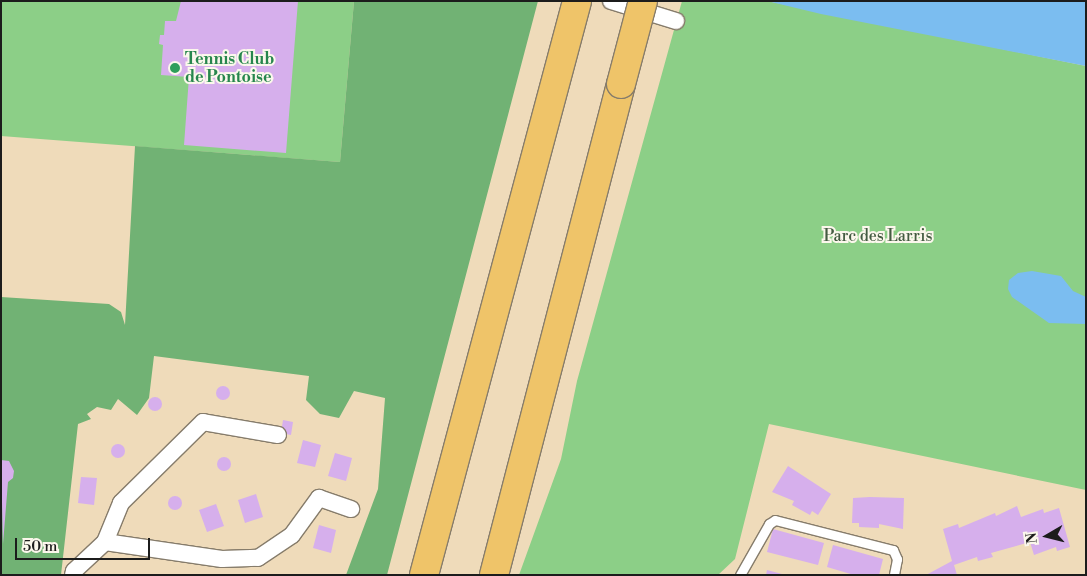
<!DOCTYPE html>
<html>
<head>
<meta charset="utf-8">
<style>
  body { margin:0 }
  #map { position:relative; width:1087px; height:576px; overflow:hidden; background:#efdbba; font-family:"Libre Bodoni",serif }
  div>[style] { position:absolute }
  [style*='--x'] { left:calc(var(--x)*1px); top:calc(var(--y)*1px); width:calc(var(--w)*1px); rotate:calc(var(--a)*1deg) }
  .green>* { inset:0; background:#8ccf87 }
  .forest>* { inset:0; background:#71b274 }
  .water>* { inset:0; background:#7bbdf0 }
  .building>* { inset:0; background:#d6afec }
  .round { border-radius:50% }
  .roads { filter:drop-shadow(1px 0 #867c6b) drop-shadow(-1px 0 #867c6b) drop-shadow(0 1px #867c6b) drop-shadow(0 -1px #867c6b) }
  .service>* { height:9px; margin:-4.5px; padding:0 4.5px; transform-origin:4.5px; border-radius:4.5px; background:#fff }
  .minor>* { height:16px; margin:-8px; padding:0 8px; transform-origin:8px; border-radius:8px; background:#fff }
  .motorway>* { height:28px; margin:-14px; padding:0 14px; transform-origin:14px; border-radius:14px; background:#efc469 }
  .bridges { filter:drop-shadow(1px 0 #867c6b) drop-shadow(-1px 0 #867c6b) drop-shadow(0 1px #867c6b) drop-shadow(0 -1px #867c6b) }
  .motorway-bridge>* { height:28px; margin:-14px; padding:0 14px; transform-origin:14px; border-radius:14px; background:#efc469 }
  .dots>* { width:14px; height:14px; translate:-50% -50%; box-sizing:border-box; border:2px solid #fbf7ec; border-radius:50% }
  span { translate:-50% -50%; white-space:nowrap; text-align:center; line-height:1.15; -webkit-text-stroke:4px #fbf7ec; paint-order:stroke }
  .leisure-label { font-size:16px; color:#27864d; font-weight:700 }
  .left { translate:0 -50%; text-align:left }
  .park-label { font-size:16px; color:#435b41 }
  .frame { position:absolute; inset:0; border:2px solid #1c1c1c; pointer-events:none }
  .north { position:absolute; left:1022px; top:511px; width:50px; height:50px; -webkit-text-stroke:4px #fbf7ec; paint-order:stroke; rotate:262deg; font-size:14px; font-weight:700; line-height:20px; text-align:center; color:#1c1c1c }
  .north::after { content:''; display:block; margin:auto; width:18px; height:22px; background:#1c1c1c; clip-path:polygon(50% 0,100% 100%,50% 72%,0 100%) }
  .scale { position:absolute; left:15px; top:538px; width:135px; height:22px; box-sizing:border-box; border:2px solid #1c1c1c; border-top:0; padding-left:6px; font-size:15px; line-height:18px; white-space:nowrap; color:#1c1c1c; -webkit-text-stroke:4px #fbf7ec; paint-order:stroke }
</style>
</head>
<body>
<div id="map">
  <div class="green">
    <div style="clip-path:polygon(1px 1px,354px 1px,340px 162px,1px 136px)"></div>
    <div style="clip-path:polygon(682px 1px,767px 1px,1086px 66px,1086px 490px,769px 424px,735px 559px,718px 575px,519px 575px,561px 459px,577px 381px)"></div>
  </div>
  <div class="forest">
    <div style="clip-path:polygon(354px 1px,538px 1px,387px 575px,346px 575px,378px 489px,385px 398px,354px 391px,339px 418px,320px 414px,306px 400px,309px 376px,154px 356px,149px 398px,137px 415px,118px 399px,111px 410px,97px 407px,87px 414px,91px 419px,78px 424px,61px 575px,1px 575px,1px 297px,109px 304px,121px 312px,125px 325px,135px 146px,340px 162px)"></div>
  </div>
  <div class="water">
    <div style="clip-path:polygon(767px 1px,1086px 1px,1086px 66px,821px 14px)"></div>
    <div style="clip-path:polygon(1032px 271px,1061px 276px,1073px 291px,1086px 297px,1086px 324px,1049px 323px,1012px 297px,1008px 289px,1009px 280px,1018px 273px)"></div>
  </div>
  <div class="building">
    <div style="clip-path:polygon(181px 1px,298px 1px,286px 153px,184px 145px,189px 77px,161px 75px,163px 45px,159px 44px,160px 35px,164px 35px,165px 21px,176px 21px)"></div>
    <div class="round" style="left:216px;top:386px;width:14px;height:14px"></div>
    <div class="round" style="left:148px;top:397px;width:14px;height:14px"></div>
    <div style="clip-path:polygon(283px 420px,293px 422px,291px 435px,281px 433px)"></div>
    <div style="clip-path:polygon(303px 440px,321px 445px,315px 467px,297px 463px)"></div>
    <div class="round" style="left:111px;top:444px;width:14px;height:14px"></div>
    <div style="clip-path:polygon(335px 453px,352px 458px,346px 481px,328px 476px)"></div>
    <div class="round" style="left:217px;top:457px;width:14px;height:14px"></div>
    <div style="clip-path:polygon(1px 460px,9px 461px,14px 471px,13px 478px,8px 482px,3px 544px)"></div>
    <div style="clip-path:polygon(788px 466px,831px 494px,818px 515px,812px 511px,810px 515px,792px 505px,794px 501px,772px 492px)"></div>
    <div style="clip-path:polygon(81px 477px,97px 478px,94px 505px,78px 503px)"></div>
    <div style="clip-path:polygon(256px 494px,263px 517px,245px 523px,238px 500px)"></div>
    <div class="round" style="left:168px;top:496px;width:14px;height:14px"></div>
    <div style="clip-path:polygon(870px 497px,904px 498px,903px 529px,879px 524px,879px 528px,859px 527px,859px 523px,852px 523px,853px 498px)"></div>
    <div style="clip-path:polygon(216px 504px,224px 526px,207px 532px,199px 510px)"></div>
    <div style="clip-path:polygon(1017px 506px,1021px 517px,1043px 509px,1044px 513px,1059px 508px,1070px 547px,1057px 551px,1056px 547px,1034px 555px,1030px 542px,991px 553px,993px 557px,978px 561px,977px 557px,954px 565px,957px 575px,926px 575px,952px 561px,943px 529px,958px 524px,959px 528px,995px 513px,996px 516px)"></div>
    <div style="clip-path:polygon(319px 525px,336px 530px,331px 553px,313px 548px)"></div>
    <div style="clip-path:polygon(773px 529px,824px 543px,818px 565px,767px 552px)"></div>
    <div style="clip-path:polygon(833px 545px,883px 559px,879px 575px,854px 575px,827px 567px)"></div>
    <div style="clip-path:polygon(767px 570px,782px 574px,782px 575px,766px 575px)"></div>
  </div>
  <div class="roads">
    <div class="service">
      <div style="--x:740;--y:575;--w:59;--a:-60.4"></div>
      <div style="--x:769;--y:524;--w:7;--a:-34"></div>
      <div style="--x:775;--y:520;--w:122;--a:14.3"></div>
      <div style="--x:893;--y:550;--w:10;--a:66"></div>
      <div style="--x:897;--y:559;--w:16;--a:101"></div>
    </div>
    <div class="minor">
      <div style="--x:611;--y:1;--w:68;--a:17.1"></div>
      <div style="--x:278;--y:435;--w:76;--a:-170.2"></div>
      <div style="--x:203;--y:422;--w:115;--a:135.4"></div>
      <div style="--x:121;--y:503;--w:42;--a:112.3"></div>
      <div style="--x:105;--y:542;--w:118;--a:8.3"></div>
      <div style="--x:222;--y:559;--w:36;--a:-2"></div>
      <div style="--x:258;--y:558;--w:41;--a:-34.1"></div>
      <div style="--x:292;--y:535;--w:46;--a:-53.9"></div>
      <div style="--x:319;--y:498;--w:34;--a:19"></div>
      <div style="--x:73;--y:575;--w:4;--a:-76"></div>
      <div style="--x:74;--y:571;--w:42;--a:-43.1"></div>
    </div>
    <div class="motorway">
      <div style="--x:424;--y:575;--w:594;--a:-75.07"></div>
      <div style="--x:494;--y:575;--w:507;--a:-75.5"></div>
    </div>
  </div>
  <div class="bridges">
    <div class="motorway-bridge">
      <div style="--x:621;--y:84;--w:86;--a:-75.2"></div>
    </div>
  </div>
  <div class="dots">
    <div style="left:175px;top:68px;background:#2e9e5b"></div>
  </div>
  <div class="leisure-label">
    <span class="left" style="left:185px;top:68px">Tennis Club<br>de Pontoise</span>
  </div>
  <div class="park-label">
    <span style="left:878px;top:236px">Parc des Larris</span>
  </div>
  <div class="frame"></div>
  <div class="north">N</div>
  <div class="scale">50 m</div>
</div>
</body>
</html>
